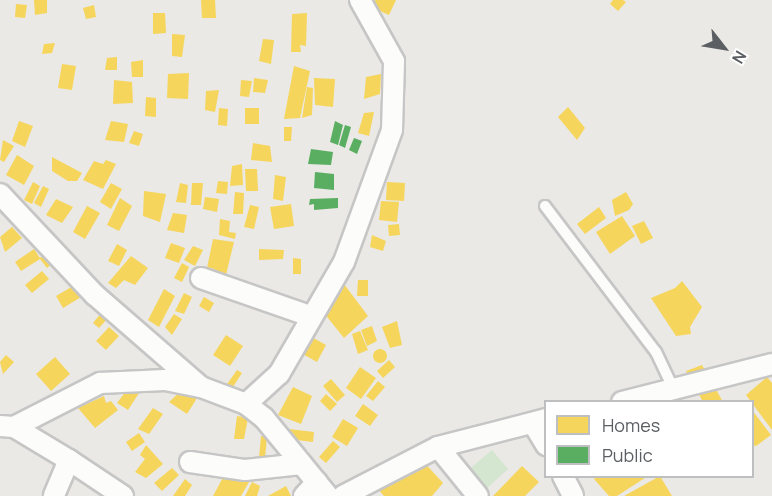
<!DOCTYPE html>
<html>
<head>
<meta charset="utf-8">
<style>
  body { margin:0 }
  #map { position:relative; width:772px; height:496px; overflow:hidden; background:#eae9e5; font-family:Manrope,sans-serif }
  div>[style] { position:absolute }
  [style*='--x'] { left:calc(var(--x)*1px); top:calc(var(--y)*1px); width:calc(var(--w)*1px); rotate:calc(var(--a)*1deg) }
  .green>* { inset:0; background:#d4e6d0 }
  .homes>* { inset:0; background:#f6d55c }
  .round { border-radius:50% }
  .public>* { inset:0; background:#5aae61 }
  .roads { filter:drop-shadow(2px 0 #c6c6c6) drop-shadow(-2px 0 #c6c6c6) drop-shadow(0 2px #c6c6c6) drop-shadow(0 -2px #c6c6c6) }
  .service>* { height:10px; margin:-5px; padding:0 5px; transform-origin:5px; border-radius:5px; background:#fcfcfb }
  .minor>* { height:20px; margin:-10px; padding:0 10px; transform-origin:10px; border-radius:10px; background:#fcfcfb }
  span { translate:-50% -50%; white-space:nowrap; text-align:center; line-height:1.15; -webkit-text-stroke:6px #fff; paint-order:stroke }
  .legend { position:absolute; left:544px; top:400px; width:210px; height:78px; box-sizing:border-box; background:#fff; border:2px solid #bdbfc1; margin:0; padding:8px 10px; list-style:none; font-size:18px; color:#5b5f63 }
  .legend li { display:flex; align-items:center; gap:12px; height:30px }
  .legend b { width:30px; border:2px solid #bdbfc1 }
  .north { position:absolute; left:694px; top:18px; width:60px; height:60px; -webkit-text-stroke:4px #fff; paint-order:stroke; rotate:121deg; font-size:16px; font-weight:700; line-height:24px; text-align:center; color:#5b5f63 }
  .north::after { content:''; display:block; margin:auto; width:21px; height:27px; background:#5b5f63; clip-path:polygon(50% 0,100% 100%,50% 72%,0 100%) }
</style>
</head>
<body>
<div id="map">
  <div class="green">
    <div style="clip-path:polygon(492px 450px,508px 469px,485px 490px,468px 470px)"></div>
  </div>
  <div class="homes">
    <div style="clip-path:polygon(34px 0,47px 0,47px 13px,35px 15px)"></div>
    <div style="clip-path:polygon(201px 0,215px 0,216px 18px,202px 18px)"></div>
    <div style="clip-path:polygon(375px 0,396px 0,389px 15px,371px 7px)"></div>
    <div style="clip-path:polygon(613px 0,623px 0,626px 2px,618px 11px,610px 4px)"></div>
    <div style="clip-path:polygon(16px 4px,27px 5px,25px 18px,15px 17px)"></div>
    <div style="clip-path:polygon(94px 5px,96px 17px,86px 19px,83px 8px)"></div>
    <div style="clip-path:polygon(153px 13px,165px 13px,166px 33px,153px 34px)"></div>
    <div style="clip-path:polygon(307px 13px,306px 46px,300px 45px,301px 52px,291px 52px,292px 14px)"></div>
    <div style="clip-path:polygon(172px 34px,185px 35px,182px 57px,172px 56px)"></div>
    <div style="clip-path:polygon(263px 39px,274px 40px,271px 64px,259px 61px)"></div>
    <div style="clip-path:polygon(55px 43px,52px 53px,42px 54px,44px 44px)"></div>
    <div style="clip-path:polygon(117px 57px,117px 70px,105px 70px,107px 58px)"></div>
    <div style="clip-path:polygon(143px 60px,143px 77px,132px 77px,131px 62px)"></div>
    <div style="clip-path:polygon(62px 64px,76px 66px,72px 90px,58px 88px)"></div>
    <div style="clip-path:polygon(294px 66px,310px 71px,300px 118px,284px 119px)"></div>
    <div style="clip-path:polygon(189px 73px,188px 99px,167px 98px,168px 74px)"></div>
    <div style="clip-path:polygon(381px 74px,380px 94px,364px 99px,366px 77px)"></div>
    <div style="clip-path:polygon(254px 78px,268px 80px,265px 93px,253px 92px)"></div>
    <div style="clip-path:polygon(314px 78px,335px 79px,333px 107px,315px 105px)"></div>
    <div style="clip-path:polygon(114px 80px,132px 82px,133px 103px,113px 104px)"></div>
    <div style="clip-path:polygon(241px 80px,252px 81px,249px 97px,240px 96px)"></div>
    <div style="clip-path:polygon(307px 87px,313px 88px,312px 115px,302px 118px)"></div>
    <div style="clip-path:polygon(219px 90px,215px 112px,205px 110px,206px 91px)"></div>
    <div style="clip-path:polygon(146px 97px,156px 98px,156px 117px,145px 116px)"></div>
    <div style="clip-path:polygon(568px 107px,585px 128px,577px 140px,558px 117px)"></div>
    <div style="clip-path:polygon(219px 108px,228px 109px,227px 126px,218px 125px)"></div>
    <div style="clip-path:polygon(245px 108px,259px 108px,259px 124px,245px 124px)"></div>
    <div style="clip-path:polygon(374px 112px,369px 136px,358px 133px,364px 113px)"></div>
    <div style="clip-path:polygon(19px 121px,33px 126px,25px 147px,12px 141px)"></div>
    <div style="clip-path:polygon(111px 121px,128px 124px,124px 142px,105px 140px)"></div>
    <div style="clip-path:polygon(284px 127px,292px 127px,291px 141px,284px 141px)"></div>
    <div style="clip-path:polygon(134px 131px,143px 134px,139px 146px,129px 143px)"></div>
    <div style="clip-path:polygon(3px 140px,14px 146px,4px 162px,0 160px)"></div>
    <div style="clip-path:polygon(253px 143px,270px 146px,272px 162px,251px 160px)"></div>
    <div style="clip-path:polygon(17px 155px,34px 166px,24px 185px,6px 175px)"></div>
    <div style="clip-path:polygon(52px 157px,82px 173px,77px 181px,68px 181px,52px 171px)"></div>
    <div style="clip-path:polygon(106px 160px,116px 164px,103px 189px,83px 180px,94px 161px,103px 164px)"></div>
    <div style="clip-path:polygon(242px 164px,243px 185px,230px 186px,232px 166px)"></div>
    <div style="clip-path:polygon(245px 169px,257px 169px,258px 191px,246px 191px)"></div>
    <div style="clip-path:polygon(275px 175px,286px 177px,283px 201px,273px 199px)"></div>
    <div style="clip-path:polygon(218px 181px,228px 182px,227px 194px,216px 193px)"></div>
    <div style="clip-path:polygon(33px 182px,40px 186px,32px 204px,24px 200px)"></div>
    <div style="clip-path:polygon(387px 182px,405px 183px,404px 201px,386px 200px)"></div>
    <div style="clip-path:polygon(111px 183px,122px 189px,111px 209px,100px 202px)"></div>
    <div style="clip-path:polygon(180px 183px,188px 185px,186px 203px,176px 202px)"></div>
    <div style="clip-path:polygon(192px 183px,203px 183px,201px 205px,191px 205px)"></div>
    <div style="clip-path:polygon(43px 186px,49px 189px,41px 207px,34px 203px)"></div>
    <div style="clip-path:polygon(144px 191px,166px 194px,160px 222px,143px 216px)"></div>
    <div style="clip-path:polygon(235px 192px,244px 193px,243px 214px,233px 214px)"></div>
    <div style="clip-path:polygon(626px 192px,633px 204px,629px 210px,615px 216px,612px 200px)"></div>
    <div style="clip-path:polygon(205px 197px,219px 199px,217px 212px,203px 209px)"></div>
    <div style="clip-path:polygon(120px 198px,132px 206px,119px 231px,107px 225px)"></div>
    <div style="clip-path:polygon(56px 199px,73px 207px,62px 223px,46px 215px)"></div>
    <div style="clip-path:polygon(381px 201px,399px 202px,397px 222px,379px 220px)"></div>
    <div style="clip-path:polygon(291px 204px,294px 226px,274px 229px,270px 207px)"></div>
    <div style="clip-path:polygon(250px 205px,259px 207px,254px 229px,244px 227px)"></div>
    <div style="clip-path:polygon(87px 206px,100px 213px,85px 239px,73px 232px)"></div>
    <div style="clip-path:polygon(599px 207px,606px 218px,585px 234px,577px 224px)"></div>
    <div style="clip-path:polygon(173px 213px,187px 215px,184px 233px,167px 230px)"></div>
    <div style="clip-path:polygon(622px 216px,635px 236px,610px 254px,596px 232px)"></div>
    <div style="clip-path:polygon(220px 219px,230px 221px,229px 232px,236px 233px,235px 239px,219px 235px)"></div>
    <div style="clip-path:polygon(644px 221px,653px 238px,641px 244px,632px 226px)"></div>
    <div style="clip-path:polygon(399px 224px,400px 235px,389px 236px,388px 225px)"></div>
    <div style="clip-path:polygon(12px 227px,22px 238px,5px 252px,0 237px)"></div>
    <div style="clip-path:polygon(372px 235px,386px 241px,383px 251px,370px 247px)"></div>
    <div style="clip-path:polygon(213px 239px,234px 242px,225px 279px,215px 276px,215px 269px,207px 268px)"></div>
    <div style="clip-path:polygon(171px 243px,185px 248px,179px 263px,165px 258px)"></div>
    <div style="clip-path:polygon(117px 244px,127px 250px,119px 266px,108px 261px)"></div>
    <div style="clip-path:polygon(193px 246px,203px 250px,195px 266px,184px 260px)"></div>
    <div style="clip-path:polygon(34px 249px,40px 258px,50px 250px,57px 260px,47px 268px,40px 259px,21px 271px,15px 262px)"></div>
    <div style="clip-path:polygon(259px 249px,284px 250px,283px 259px,259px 260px)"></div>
    <div style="clip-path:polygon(131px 256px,148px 268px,135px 285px,124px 280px,116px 288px,108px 283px)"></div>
    <div style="clip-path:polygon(293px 258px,301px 259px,301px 274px,293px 274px)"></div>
    <div style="clip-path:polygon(182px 263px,189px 267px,182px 282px,174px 278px)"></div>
    <div style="clip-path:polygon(42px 271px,49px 279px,32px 293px,25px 285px)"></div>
    <div style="clip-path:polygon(358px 280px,368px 280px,368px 296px,357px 296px)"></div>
    <div style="clip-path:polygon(682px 281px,702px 307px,690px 327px,691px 334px,676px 336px,651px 298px,675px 288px)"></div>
    <div style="clip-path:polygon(80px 282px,86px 294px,63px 308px,56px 296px)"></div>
    <div style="clip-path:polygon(344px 284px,368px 316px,344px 338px,319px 307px)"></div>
    <div style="clip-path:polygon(164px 289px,175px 296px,159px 327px,148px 320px)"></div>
    <div style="clip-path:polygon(184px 293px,192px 297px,184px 314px,175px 311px)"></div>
    <div style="clip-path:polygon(204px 297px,214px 303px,209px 312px,199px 306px)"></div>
    <div style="clip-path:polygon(102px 312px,108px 318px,99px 328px,93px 323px)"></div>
    <div style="clip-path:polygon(174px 314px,182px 319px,172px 335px,165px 327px)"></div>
    <div style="clip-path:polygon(397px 321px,402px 345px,390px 348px,382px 327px)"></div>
    <div style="clip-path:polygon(372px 326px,377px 341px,367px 346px,361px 330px)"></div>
    <div style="clip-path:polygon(109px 327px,119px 336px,106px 350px,96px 341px)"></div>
    <div style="clip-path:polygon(360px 331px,368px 350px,358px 354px,352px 334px)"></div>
    <div style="clip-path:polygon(226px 335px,243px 346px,230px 366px,213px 355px)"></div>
    <div style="clip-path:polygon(308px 335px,326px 345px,317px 362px,299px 352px)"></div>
    <div class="round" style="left:373px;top:349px;width:14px;height:14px"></div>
    <div style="clip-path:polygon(6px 355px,14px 362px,3px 374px,0 362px)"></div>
    <div style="clip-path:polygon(55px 357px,70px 374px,51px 391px,36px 374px)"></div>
    <div style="clip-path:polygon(389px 360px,395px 367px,383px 378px,377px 371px)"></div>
    <div style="clip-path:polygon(702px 365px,723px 402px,703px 402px,686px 371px)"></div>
    <div style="clip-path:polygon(360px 367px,376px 378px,361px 399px,346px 388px)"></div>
    <div style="clip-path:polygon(237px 370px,242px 373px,231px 390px,225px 387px)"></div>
    <div style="clip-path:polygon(767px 377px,772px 383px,772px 430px,746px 395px)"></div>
    <div style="clip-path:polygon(331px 379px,345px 395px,337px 402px,323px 386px)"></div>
    <div style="clip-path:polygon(378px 381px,385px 387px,373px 401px,366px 396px)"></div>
    <div style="clip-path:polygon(129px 387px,139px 393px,128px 410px,117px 403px)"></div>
    <div style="clip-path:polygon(293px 387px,312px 396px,301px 424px,278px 415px)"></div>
    <div style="clip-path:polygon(180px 392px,199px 395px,187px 414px,169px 402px)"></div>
    <div style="clip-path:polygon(326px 394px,337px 404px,330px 411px,320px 401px)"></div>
    <div style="clip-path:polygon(104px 396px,106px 403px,111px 401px,118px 410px,95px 428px,78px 408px)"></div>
    <div style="clip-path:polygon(363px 404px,378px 415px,370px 426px,355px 416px)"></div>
    <div style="clip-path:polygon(153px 408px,163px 414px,149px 434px,138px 429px)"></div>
    <div style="clip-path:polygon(752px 410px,771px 435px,756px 446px,752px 445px)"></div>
    <div style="clip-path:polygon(237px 416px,248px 418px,244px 439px,234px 439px)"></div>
    <div style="clip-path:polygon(343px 419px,358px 428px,347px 446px,332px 437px)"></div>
    <div style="clip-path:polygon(289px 429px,314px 432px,313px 442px,288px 439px)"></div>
    <div style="clip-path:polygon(139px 433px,145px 442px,132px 451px,126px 442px)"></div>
    <div style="clip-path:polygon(261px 436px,267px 437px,265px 458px,259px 458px)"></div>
    <div style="clip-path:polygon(333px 441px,340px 447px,326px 463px,319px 457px)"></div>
    <div style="clip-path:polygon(146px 445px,163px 464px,146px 478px,135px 472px,145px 459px,140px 455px)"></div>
    <div style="clip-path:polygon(421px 459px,443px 483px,432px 496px,384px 496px,376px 487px)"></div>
    <div style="clip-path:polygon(522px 466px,539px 482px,525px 496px,493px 496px)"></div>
    <div style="clip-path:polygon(172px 468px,179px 475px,162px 491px,154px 483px)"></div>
    <div style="clip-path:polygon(227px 470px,249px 482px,241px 496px,213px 496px)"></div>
    <div style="clip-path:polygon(597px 476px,648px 476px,617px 496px,609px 496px,594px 479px)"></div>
    <div style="clip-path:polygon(660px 476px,672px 496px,624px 496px)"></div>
    <div style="clip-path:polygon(185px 479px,192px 485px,185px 496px,173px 496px)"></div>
    <div style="clip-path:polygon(252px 482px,260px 486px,257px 496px,245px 496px)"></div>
    <div style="clip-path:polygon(286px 486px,291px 496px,268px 496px)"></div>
  </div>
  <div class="public">
    <div style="clip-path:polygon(335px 121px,343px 125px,338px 145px,330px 142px)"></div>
    <div style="clip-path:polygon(345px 125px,351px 127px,345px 148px,339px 145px)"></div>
    <div style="clip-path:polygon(354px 138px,362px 141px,357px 154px,349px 150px)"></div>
    <div style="clip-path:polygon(311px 149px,333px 152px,331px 165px,308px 164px)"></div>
    <div style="clip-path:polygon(315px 172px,334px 174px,334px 190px,314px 188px)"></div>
    <div style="clip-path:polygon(338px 198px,338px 208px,314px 210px,314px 204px,309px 205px,310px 199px)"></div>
  </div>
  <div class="roads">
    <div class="service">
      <div style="--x:545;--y:206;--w:183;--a:52.8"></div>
      <div style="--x:656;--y:352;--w:42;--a:64.7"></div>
    </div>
    <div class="minor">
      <div style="--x:0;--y:194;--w:139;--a:46.8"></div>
      <div style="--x:95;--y:295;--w:140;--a:41"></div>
      <div style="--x:201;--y:278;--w:115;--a:19.2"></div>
      <div style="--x:622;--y:402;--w:155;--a:-14.2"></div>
      <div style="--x:533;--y:423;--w:26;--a:59"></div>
      <div style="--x:0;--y:426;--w:14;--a:4"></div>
      <div style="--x:14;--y:427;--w:97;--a:-27.1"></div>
      <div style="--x:100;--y:383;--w:65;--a:-2.6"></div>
      <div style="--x:165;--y:380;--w:37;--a:11"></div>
      <div style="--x:201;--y:387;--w:48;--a:20.7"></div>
      <div style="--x:14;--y:427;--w:64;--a:31"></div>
      <div style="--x:69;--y:460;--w:39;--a:113"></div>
      <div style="--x:438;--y:447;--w:63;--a:50.8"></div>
      <div style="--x:69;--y:460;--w:65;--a:33.7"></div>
      <div style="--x:190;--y:462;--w:56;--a:8.3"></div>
      <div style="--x:245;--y:470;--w:57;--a:-6"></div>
      <div style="--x:563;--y:476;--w:22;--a:63"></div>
      <div style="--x:304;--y:496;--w:19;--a:-47"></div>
      <div style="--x:328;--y:496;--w:101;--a:-129.4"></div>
      <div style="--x:264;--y:418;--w:23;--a:-142"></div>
      <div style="--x:246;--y:404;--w:45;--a:-42.3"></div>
      <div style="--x:279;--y:374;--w:129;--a:-59.9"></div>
      <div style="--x:344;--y:262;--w:140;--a:-70"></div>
      <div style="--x:392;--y:130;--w:69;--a:-88.3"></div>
      <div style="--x:394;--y:61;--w:70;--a:-119.1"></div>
      <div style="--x:343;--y:496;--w:107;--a:-27.3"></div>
      <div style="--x:438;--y:447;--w:112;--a:-14.5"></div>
    </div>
  </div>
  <ul class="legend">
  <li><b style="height:16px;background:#f6d55c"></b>Homes</li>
  <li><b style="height:16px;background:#5aae61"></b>Public</li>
  </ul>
  <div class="north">N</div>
</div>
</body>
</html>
